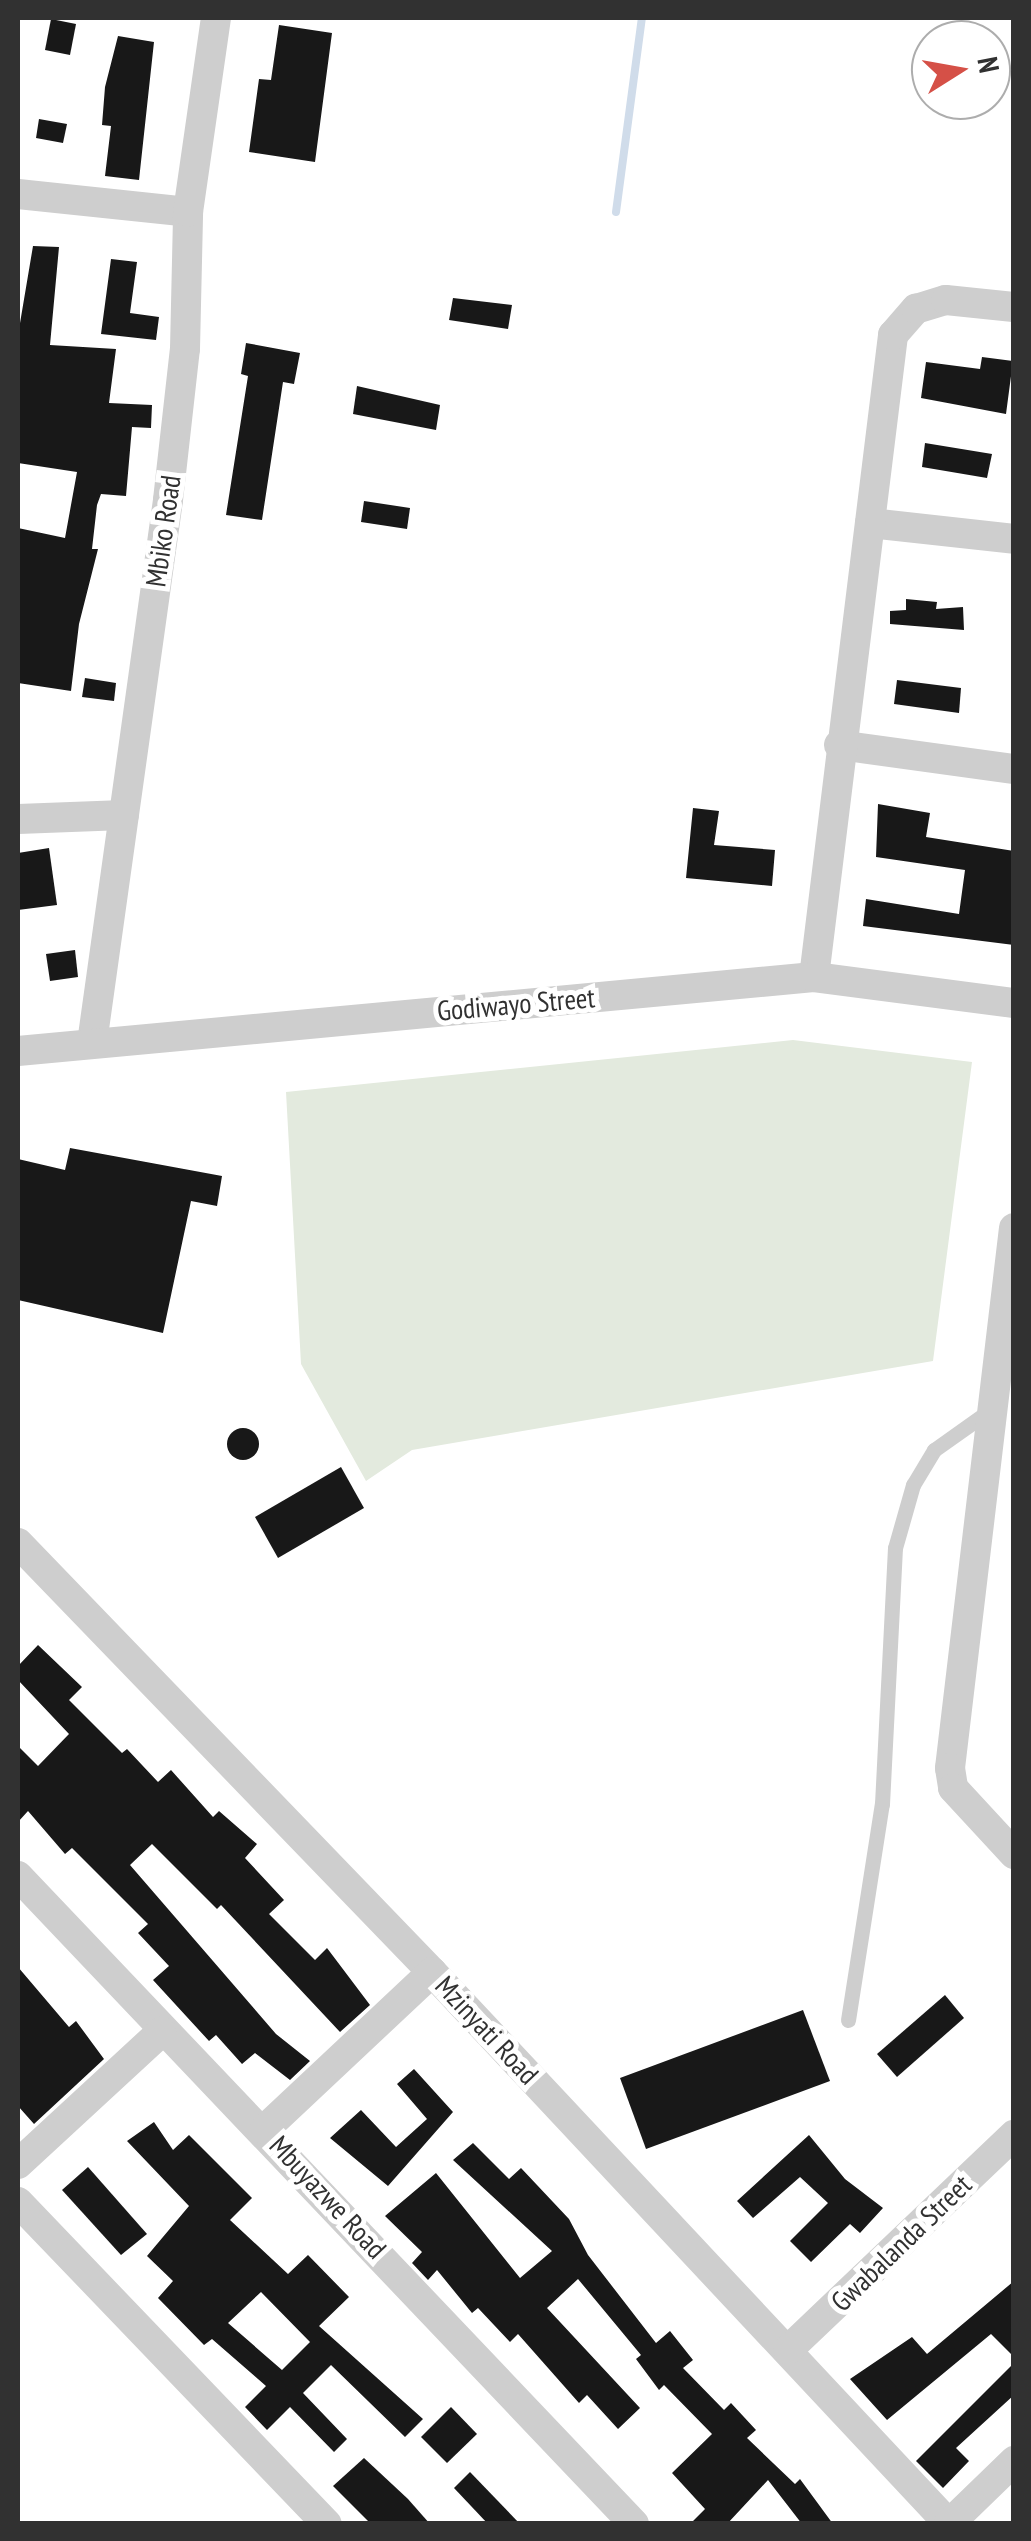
<!DOCTYPE html>
<html>
<head>
<meta charset="utf-8">
<style>
  body { margin:0 }
  #map { position:relative; width:1031px; height:2541px; overflow:hidden; background:#fff; font-family:"PT Sans Narrow",sans-serif }
  div>[style] { position:absolute }
  [style*='--x'] { left:calc(var(--x)*1px); top:calc(var(--y)*1px); width:calc(var(--w)*1px); rotate:calc(var(--a)*1deg) }
  .green>* { inset:0; background:#e3eade }
  .stream>* { height:8px; margin:-4px; padding:0 4px; transform-origin:4px; border-radius:4px; background:#d0dcea }
  .building>* { inset:0; background:#181818 }
  .round { border-radius:50% }
  .lane>* { height:15px; margin:-7.5px; padding:0 7.5px; transform-origin:7.5px; border-radius:7.5px; background:#cecece }
  .street>* { height:30px; margin:-15px; padding:0 15px; transform-origin:15px; border-radius:15px; background:#cecece }
  span { translate:-50% -50%; white-space:nowrap; text-align:center; line-height:1.15; -webkit-text-stroke:10px #fff; paint-order:stroke }
  .street-label { font-size:28px; color:#313131 }
  .frame { position:absolute; inset:0; border:20px solid #313131; pointer-events:none }
  .north { position:absolute; left:911px; top:20px; width:100px; height:100px; box-sizing:border-box; background:#fff; border:2px solid #adadad; border-radius:50%; rotate:79deg; font-size:28px; font-weight:700; line-height:40px; text-align:center; color:#313131 }
  .north::after { content:''; display:block; margin:auto; width:35px; height:45px; background:#d55047; clip-path:polygon(50% 0,100% 100%,50% 72%,0 100%) }
</style>
</head>
<body>
<div id="map">
  <div class="green">
    <div style="clip-path:polygon(793px 1040px,972px 1062px,933px 1361px,412px 1450px,366px 1481px,301px 1364px,286px 1092px)"></div>
  </div>
  <div class="stream">
    <div style="--x:616;--y:212;--w:196;--a:-82.4"></div>
  </div>
  <div class="building">
    <div style="clip-path:polygon(51px 19px,76px 24px,70px 55px,45px 50px)"></div>
    <div style="clip-path:polygon(279px 25px,332px 33px,315px 162px,249px 152px,259px 79px,271px 80px)"></div>
    <div style="clip-path:polygon(118px 36px,154px 42px,139px 180px,105px 176px,111px 126px,102px 125px,105px 87px)"></div>
    <div style="clip-path:polygon(39px 119px,67px 124px,63px 143px,36px 138px)"></div>
    <div style="clip-path:polygon(33px 246px,59px 247px,50px 345px,116px 349px,109px 403px,152px 405px,151px 428px,132px 427px,126px 496px,101px 494px,97px 505px,92px 549px,98px 549px,79px 624px,71px 691px,18px 683px,18px 528px,65px 538px,77px 472px,18px 463px,18px 335px)"></div>
    <div style="clip-path:polygon(111px 259px,137px 262px,130px 313px,159px 317px,156px 340px,101px 334px)"></div>
    <div style="clip-path:polygon(453px 298px,512px 305px,508px 329px,449px 320px)"></div>
    <div style="clip-path:polygon(246px 343px,300px 353px,294px 384px,283px 382px,262px 520px,226px 515px,248px 376px,241px 374px)"></div>
    <div style="clip-path:polygon(982px 357px,1013px 361px,1006px 414px,921px 398px,926px 362px,980px 369px)"></div>
    <div style="clip-path:polygon(357px 386px,440px 405px,436px 430px,353px 414px)"></div>
    <div style="clip-path:polygon(925px 443px,992px 454px,987px 478px,922px 467px)"></div>
    <div style="clip-path:polygon(364px 501px,410px 508px,407px 529px,361px 522px)"></div>
    <div style="clip-path:polygon(906px 599px,937px 602px,936px 609px,963px 607px,964px 630px,890px 624px,890px 611px,906px 610px)"></div>
    <div style="clip-path:polygon(85px 678px,116px 683px,114px 701px,82px 697px)"></div>
    <div style="clip-path:polygon(897px 680px,961px 688px,959px 713px,894px 704px)"></div>
    <div style="clip-path:polygon(878px 804px,930px 813px,926px 837px,1014px 851px,1014px 945px,863px 926px,866px 899px,959px 914px,965px 870px,876px 857px)"></div>
    <div style="clip-path:polygon(693px 808px,719px 811px,714px 845px,775px 850px,772px 886px,686px 878px)"></div>
    <div style="clip-path:polygon(49px 848px,57px 905px,18px 910px,18px 853px)"></div>
    <div style="clip-path:polygon(75px 950px,78px 977px,50px 981px,46px 954px)"></div>
    <div style="clip-path:polygon(70px 1148px,222px 1176px,217px 1206px,191px 1201px,163px 1333px,18px 1300px,18px 1159px,65px 1170px)"></div>
    <div class="round" style="left:227px;top:1428px;width:32px;height:32px"></div>
    <div style="clip-path:polygon(341px 1467px,364px 1508px,278px 1558px,255px 1517px)"></div>
    <div style="clip-path:polygon(38px 1645px,82px 1687px,69px 1700px,122px 1753px,127px 1749px,158px 1782px,171px 1770px,213px 1817px,219px 1811px,257px 1844px,245px 1858px,284px 1900px,269px 1914px,315px 1960px,327px 1948px,370px 2005px,340px 2032px,221px 1905px,217px 1909px,152px 1844px,130px 1865px,276px 2034px,310px 2061px,290px 2080px,255px 2053px,242px 2064px,216px 2035px,209px 2041px,153px 1980px,169px 1966px,138px 1933px,148px 1924px,72px 1848px,65px 1854px,28px 1811px,18px 1822px,18px 1746px,38px 1766px,69px 1734px,18px 1680px,18px 1666px)"></div>
    <div style="clip-path:polygon(18px 1967px,69px 2027px,76px 2021px,104px 2059px,34px 2124px,18px 2106px)"></div>
    <div style="clip-path:polygon(945px 1995px,964px 2018px,897px 2077px,877px 2054px)"></div>
    <div style="clip-path:polygon(803px 2010px,830px 2081px,646px 2149px,620px 2078px)"></div>
    <div style="clip-path:polygon(414px 2069px,453px 2112px,388px 2186px,330px 2138px,361px 2110px,396px 2147px,427px 2119px,397px 2084px)"></div>
    <div style="clip-path:polygon(evenodd,154px 2122px,173px 2150px,189px 2135px,252px 2198px,230px 2220px,288px 2274px,308px 2255px,349px 2297px,319px 2326px,423px 2419px,405px 2437px,331px 2365px,303px 2393px,347px 2439px,334px 2452px,290px 2407px,267px 2430px,245px 2407px,266px 2386px,212px 2339px,204px 2345px,158px 2298px,173px 2281px,147px 2256px,189px 2206px,127px 2141px,154px 2122px,261px 2292px,310px 2342px,282px 2370px,228px 2323px,261px 2292px)"></div>
    <div style="clip-path:polygon(809px 2135px,845px 2179px,883px 2208px,860px 2233px,850px 2224px,811px 2262px,790px 2241px,828px 2203px,800px 2177px,753px 2218px,737px 2201px)"></div>
    <div style="clip-path:polygon(473px 2143px,509px 2179px,521px 2168px,569px 2219px,588px 2255px,656px 2343px,670px 2331px,693px 2360px,683px 2368px,724px 2410px,731px 2403px,756px 2430px,747px 2438px,795px 2484px,800px 2479px,833px 2524px,802px 2524px,768px 2480px,727px 2524px,690px 2524px,705px 2509px,672px 2473px,712px 2434px,664px 2385px,659px 2390px,636px 2359px,641px 2355px,578px 2279px,547px 2308px,640px 2408px,618px 2429px,587px 2395px,579px 2403px,518px 2334px,510px 2342px,478px 2308px,472px 2313px,437px 2270px,428px 2280px,412px 2263px,422px 2252px,385px 2216px,436px 2173px,520px 2278px,552px 2251px,453px 2160px)"></div>
    <div style="clip-path:polygon(88px 2167px,147px 2234px,121px 2255px,62px 2190px)"></div>
    <div style="clip-path:polygon(1014px 2281px,1014px 2357px,991px 2334px,887px 2420px,850px 2379px,912px 2337px,927px 2354px)"></div>
    <div style="clip-path:polygon(1014px 2363px,1014px 2395px,956px 2448px,969px 2461px,943px 2488px,916px 2461px)"></div>
    <div style="clip-path:polygon(451px 2407px,477px 2434px,447px 2463px,421px 2437px)"></div>
    <div style="clip-path:polygon(364px 2458px,408px 2499px,430px 2524px,371px 2524px,333px 2486px)"></div>
    <div style="clip-path:polygon(470px 2472px,520px 2524px,488px 2524px,454px 2488px)"></div>
  </div>
  <div class="lane">
    <div style="--x:848;--y:2020;--w:219;--a:-81.1"></div>
    <div style="--x:882;--y:1804;--w:256;--a:-87.1"></div>
    <div style="--x:895;--y:1548;--w:66;--a:-74.1"></div>
    <div style="--x:913;--y:1485;--w:41;--a:-59"></div>
    <div style="--x:934;--y:1450;--w:71;--a:-35.3"></div>
  </div>
  <div class="street">
    <div style="--x:18;--y:194;--w:171;--a:6"></div>
    <div style="--x:870;--y:523;--w:145;--a:6.3"></div>
    <div style="--x:839;--y:745;--w:177;--a:7.8"></div>
    <div style="--x:18;--y:819;--w:106;--a:-2.2"></div>
    <div style="--x:814;--y:977;--w:647;--a:-82.98"></div>
    <div style="--x:893;--y:335;--w:35;--a:-49"></div>
    <div style="--x:916;--y:309;--w:31;--a:-17"></div>
    <div style="--x:946;--y:300;--w:68;--a:5.9"></div>
    <div style="--x:92;--y:1043;--w:548;--a:-82.03"></div>
    <div style="--x:168;--y:500;--w:152;--a:-83.6"></div>
    <div style="--x:185;--y:349;--w:137;--a:-88.7"></div>
    <div style="--x:188;--y:212;--w:196;--a:-81.8"></div>
    <div style="--x:18;--y:1051;--w:799;--a:-5.31"></div>
    <div style="--x:814;--y:977;--w:202;--a:7.4"></div>
    <div style="--x:1014;--y:1228;--w:544;--a:96.76"></div>
    <div style="--x:950;--y:1768;--w:20;--a:81"></div>
    <div style="--x:953;--y:1788;--w:90;--a:47.3"></div>
    <div style="--x:18;--y:1543;--w:596;--a:46.02"></div>
    <div style="--x:432;--y:1972;--w:756;--a:46.88"></div>
    <div style="--x:949;--y:2524;--w:91;--a:-44.1"></div>
    <div style="--x:18;--y:1876;--w:894;--a:46.45"></div>
    <div style="--x:265;--y:2129;--w:229;--a:-43.2"></div>
    <div style="--x:18;--y:2164;--w:195;--a:-42.7"></div>
    <div style="--x:18;--y:2202;--w:446;--a:46.2"></div>
    <div style="--x:788;--y:2350;--w:312;--a:-43.6"></div>
  </div>
  <div class="street-label">
    <span style="left:163px;top:531px;rotate:-82deg">Mbiko Road</span>
    <span style="left:516px;top:1004px;rotate:-5deg">Godiwayo Street</span>
    <span style="left:487px;top:2030px;rotate:47deg">Mzinyati Road</span>
    <span style="left:328px;top:2197px;rotate:47deg">Mbuyazwe Road</span>
    <span style="left:901px;top:2243px;rotate:-44deg">Gwabalanda Street</span>
  </div>
  <div class="frame"></div>
  <div class="north">N</div>
</div>
</body>
</html>
